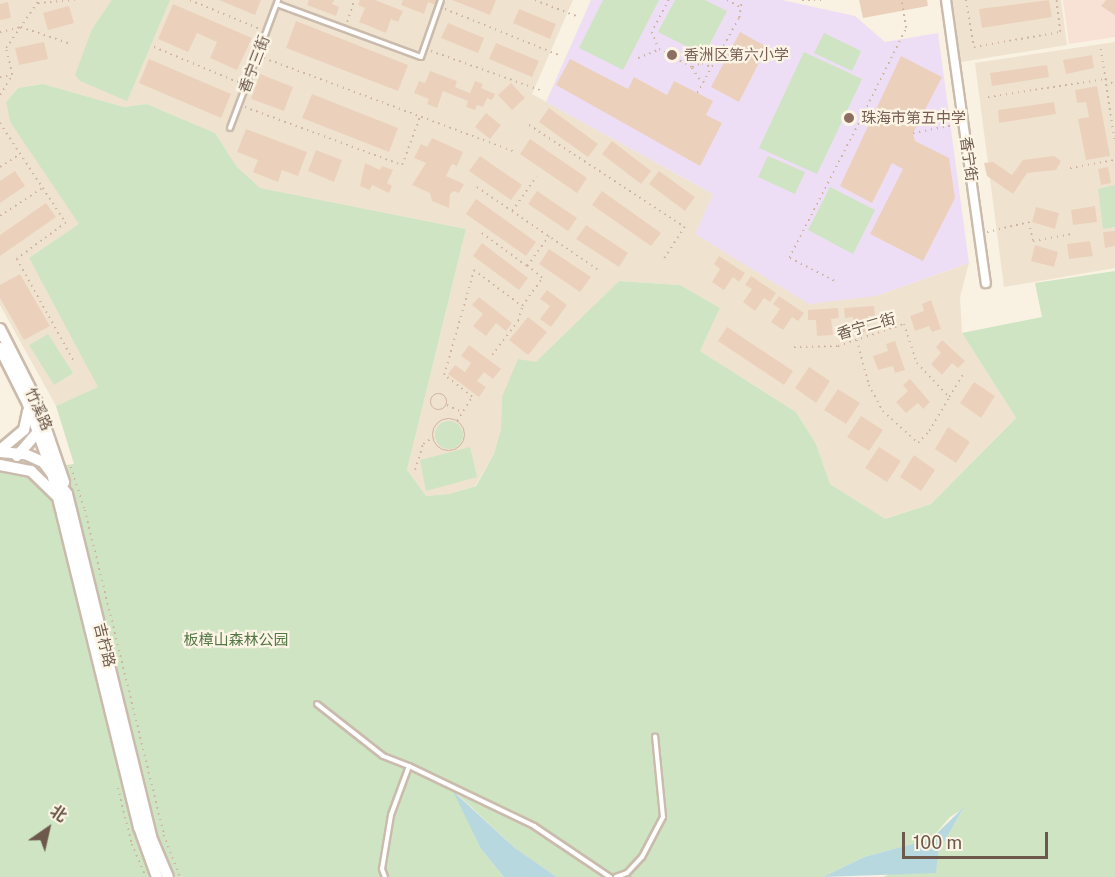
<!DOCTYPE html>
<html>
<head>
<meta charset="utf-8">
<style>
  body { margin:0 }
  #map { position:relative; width:1115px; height:877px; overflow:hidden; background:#f9f1e1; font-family:"Public Sans","Noto Sans SC",sans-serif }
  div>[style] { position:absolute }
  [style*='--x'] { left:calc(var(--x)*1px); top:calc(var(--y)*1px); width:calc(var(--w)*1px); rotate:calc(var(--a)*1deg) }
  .residential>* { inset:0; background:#efe3d0 }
  .commercial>* { inset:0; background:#f8e2d6 }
  .education>* { inset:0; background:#eedef5 }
  .green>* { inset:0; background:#cee4c2 }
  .round { border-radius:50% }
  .water>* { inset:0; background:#b8d8e0 }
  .building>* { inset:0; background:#ebd1bc }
  .path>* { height:1.5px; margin-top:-0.75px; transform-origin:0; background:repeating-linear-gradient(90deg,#cfb4a0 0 1.5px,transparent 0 6px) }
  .path>.ring { margin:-0.75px; padding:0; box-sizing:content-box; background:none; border:1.5px solid #cfb4a0; border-radius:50% }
  .roads { filter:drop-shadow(2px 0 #cabbac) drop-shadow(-2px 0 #cabbac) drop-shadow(0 2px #cabbac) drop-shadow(0 -2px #cabbac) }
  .lane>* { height:4px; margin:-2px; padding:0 2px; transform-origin:2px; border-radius:2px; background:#fff }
  .street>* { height:8px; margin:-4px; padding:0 4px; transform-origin:4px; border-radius:4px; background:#fff }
  .secondary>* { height:10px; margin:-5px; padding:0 5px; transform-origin:5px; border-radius:5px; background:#fff }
  .dots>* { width:16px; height:16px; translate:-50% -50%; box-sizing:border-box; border:3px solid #fcf5e6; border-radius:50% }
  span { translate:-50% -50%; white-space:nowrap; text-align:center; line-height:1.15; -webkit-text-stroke:4.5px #fcf5e6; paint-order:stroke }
  .education-label { font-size:15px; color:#785e54 }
  .left { translate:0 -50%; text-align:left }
  .street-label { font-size:15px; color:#6d594b }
  .park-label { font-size:15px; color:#547747 }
  .north { position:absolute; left:18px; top:799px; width:60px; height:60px; -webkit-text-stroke:4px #fcf5e6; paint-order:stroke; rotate:34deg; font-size:16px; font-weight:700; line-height:24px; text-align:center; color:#6d594b }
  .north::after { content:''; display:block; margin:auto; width:21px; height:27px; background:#6d594b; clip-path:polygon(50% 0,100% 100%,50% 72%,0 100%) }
  .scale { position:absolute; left:902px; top:832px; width:146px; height:27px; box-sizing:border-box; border:3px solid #6d594b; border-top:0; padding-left:8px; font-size:18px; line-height:21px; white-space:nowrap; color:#6d594b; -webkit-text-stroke:4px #fcf5e6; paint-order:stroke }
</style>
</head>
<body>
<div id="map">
  <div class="residential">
    <div style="clip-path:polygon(0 0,573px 0,532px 94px,713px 194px,876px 296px,969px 263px,960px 297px,962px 333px,1016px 418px,931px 504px,884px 519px,830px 484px,816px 444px,796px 412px,700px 351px,720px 308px,680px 285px,619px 281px,502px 397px,501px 429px,494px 454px,475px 486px,449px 494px,425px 496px,407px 470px,466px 229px,259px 188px,237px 167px,215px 133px,147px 104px,124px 107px,43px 84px,18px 88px,6px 102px,10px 122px,80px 224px,29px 258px,99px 387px,56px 406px,0 305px)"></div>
    <div style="clip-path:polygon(952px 0,1061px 0,1067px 45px,961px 62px)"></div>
    <div style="clip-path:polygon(1115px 42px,1115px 268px,1004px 287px,975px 63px)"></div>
  </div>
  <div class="commercial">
    <div style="clip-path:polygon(1063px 0,1115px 0,1115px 37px,1069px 44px)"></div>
  </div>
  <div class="education">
    <div style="clip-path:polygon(591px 0,782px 0,855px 16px,885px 42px,938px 33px,969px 263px,876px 296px,809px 304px,695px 234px,713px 194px,546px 102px)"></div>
  </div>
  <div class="green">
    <div style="clip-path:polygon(112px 0,170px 0,127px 101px,80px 81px,75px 75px,92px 29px)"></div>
    <div style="clip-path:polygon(603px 0,659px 0,623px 70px,579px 48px)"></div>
    <div style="clip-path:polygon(675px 0,705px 0,727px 11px,704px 55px,658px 32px)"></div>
    <div style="clip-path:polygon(824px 33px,861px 51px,852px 71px,814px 53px)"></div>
    <div style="clip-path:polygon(804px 52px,862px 79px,817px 174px,759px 148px)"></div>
    <div style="clip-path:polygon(43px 84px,124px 107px,147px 104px,215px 133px,237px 167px,260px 188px,466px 229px,407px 470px,426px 496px,449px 494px,476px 486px,494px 454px,501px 429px,502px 397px,518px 359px,536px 362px,619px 281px,680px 285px,720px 308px,700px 351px,796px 412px,816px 444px,830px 484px,885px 519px,931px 504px,1016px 418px,962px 333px,1042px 317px,1035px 283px,1115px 271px,1115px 877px,883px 877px,938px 853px,963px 809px,950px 817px,931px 839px,864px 857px,823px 877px,557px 877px,515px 848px,455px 792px,481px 849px,504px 877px,0 877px,0 468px,18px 471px,74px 464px,56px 406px,98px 387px,29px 258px,79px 224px,10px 122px,6px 102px,18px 88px)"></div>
    <div style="clip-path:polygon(768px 156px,805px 172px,795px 194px,758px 177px)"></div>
    <div style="clip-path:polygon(1115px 185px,1115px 227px,1103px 229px,1098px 189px)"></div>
    <div style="clip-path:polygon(830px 187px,875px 210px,853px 254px,808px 230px)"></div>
    <div style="clip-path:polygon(48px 334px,73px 373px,54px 385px,29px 345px)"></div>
    <div class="round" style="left:435px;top:421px;width:28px;height:28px"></div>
    <div style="clip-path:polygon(470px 447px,477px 477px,426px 491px,420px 460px)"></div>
  </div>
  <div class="water">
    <div style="clip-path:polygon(453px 791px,515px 848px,557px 877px,504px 877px,481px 849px)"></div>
    <div style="clip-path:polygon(964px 807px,938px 853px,936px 873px,823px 877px,864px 857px,931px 839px)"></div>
  </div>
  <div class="building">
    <div style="clip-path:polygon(219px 0,261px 0,255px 15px)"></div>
    <div style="clip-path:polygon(309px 0,334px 0,332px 4px,339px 7px,336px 16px,307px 5px)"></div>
    <div style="clip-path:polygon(360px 0,375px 0,403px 11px,398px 22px,391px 19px,386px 33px,359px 22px,365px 8px,358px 5px)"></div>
    <div style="clip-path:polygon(403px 0,438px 0,436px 5px,428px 2px,424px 14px,401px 5px)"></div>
    <div style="clip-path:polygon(452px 0,496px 0,490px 15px)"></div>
    <div style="clip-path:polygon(859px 0,927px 0,928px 6px,863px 18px)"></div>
    <div style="clip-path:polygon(1049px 0,1052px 17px,982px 28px,979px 9px)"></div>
    <div style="clip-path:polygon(1106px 0,1115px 0,1115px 15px,1101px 6px)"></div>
    <div style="clip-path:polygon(8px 2px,11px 18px,0 20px,0 4px)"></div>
    <div style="clip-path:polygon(173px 4px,252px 38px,237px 70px,210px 58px,217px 42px,197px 33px,188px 52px,158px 39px)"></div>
    <div style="clip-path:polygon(69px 6px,74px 23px,48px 30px,43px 13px)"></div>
    <div style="clip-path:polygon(519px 9px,556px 24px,550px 39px,513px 23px)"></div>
    <div style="clip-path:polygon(296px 21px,408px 65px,398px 91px,286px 48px)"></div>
    <div style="clip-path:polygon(448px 23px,484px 38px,478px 53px,441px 38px)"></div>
    <div style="clip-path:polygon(740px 32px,767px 47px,739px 102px,711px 87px)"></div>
    <div style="clip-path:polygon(44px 42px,48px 59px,19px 65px,15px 48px)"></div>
    <div style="clip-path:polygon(496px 43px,539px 61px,532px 77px,489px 59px)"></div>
    <div style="clip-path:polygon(1092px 55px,1094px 68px,1066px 74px,1063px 60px)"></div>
    <div style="clip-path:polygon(901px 56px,942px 77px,913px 133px,915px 141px,949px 158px,955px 198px,923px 261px,870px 234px,903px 169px,892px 163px,872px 203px,840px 186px)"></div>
    <div style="clip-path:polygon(149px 59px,231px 94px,221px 118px,139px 83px)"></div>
    <div style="clip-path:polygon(570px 59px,628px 89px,634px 77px,667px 95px,674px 81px,713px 101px,706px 115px,722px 123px,700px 166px,556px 85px)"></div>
    <div style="clip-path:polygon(1047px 65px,1049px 77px,992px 86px,990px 73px)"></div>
    <div style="clip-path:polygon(430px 71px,457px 81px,455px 87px,470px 93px,475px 81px,483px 84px,481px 88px,495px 94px,492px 100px,487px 98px,483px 107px,477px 105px,475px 110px,466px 107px,468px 101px,443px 91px,437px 108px,427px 104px,429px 99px,414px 93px,419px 81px,425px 83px)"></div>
    <div style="clip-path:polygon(260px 74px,293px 87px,284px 111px,251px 99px)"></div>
    <div style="clip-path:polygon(511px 83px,525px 98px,512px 110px,498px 95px)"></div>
    <div style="clip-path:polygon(1097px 86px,1110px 156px,1086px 160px,1078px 119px,1089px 117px,1086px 102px,1077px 103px,1075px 90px)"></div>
    <div style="clip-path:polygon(312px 94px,398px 128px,389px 152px,302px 118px)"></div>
    <div style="clip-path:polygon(1054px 102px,1056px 114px,999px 123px,998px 110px)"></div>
    <div style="clip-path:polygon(549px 108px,598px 144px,588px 157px,539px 122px)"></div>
    <div style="clip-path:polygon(486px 113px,501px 125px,490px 139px,475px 127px)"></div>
    <div style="clip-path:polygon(246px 129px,307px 152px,298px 176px,282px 170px,278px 182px,253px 172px,258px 160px,237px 152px)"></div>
    <div style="clip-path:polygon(432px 138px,463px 152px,457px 166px,452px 164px,446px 176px,464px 184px,459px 193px,454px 191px,450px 194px,449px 208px,432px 201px,430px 193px,412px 185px,426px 163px,414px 158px,421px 144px,427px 147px)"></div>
    <div style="clip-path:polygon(530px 139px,587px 178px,577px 193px,520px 154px)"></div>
    <div style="clip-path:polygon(612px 141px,651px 171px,641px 184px,602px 154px)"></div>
    <div style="clip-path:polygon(316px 150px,342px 160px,334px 182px,308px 171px)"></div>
    <div style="clip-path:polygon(480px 156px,522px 185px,511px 200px,469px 171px)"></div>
    <div style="clip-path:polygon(1054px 156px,1061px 161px,1056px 170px,1027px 173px,1013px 194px,987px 176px,984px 163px,993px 162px,1012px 175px,1023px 160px)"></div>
    <div style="clip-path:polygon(365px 163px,380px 170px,382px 166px,393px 170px,387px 183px,392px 186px,389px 193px,372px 185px,370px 190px,360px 186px)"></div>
    <div style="clip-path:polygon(1108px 167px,1111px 183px,1101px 185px,1098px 169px)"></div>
    <div style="clip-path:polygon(15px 171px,25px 186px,0 203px,0 181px)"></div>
    <div style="clip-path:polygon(659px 171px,695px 197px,685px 211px,649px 184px)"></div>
    <div style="clip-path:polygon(537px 191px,577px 218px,568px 231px,528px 204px)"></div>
    <div style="clip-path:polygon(602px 191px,661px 233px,651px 246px,592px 205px)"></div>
    <div style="clip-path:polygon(476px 199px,536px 242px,526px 256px,466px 214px)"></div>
    <div style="clip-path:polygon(46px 203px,56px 217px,0 256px,0 235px)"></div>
    <div style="clip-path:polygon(1095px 206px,1097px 222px,1073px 225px,1071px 210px)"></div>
    <div style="clip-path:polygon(1036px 207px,1059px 213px,1055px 229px,1032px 222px)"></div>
    <div style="clip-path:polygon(586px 225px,628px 253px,619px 267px,576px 239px)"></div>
    <div style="clip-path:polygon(1115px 231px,1115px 246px,1105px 248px,1103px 232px)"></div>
    <div style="clip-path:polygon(1090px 241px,1093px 256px,1069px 259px,1067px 244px)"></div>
    <div style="clip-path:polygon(482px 243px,528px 278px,519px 290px,473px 256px)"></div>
    <div style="clip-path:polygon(1035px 245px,1058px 252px,1054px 267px,1031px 261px)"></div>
    <div style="clip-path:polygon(549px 249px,591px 277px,580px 292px,539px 264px)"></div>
    <div style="clip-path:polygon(719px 256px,745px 273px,739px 282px,733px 277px,724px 290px,712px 282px,720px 269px,714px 264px)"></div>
    <div style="clip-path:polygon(20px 274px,50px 326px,24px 340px,0 298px,0 285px)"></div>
    <div style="clip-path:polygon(751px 276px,776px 293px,770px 302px,764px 298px,755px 311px,743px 302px,752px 289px,745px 285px)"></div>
    <div style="clip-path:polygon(547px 290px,567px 305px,551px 327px,540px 319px,550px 306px,540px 299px)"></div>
    <div style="clip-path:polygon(779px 296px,804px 313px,798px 321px,792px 317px,783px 330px,771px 322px,780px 309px,773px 304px)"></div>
    <div style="clip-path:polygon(479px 297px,512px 323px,506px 331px,496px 323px,486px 336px,473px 326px,483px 314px,472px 305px)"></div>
    <div style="clip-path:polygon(931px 300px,941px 329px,932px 332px,929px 326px,915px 331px,910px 316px,924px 311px,922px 304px)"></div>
    <div style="clip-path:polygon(874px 306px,875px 316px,868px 316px,869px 332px,854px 333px,853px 317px,845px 318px,844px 308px)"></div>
    <div style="clip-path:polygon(838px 308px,839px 318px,831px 319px,833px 335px,817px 336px,816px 320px,808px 320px,808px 310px)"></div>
    <div style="clip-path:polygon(528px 317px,547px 332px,528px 355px,509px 340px)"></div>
    <div style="clip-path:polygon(727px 327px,793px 371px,784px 385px,718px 341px)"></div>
    <div style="clip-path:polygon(942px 340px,965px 361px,958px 368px,952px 363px,942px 375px,931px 364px,941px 353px,936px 347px)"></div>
    <div style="clip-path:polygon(895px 341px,905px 370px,895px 373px,893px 366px,878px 370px,873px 356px,888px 351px,886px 344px)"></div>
    <div style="clip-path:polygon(469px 345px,501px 369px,493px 379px,484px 372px,477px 381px,486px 387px,479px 397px,448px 374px,455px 365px,465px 372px,471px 363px,461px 356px)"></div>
    <div style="clip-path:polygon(809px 367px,830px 381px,816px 403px,795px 388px)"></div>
    <div style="clip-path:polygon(910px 379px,930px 402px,923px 409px,918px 403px,906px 413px,896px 402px,908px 391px,903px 385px)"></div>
    <div style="clip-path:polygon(974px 382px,995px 396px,981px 418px,960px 403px)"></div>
    <div style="clip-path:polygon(838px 389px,860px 403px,846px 424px,824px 410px)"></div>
    <div style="clip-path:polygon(861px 416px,883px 430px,869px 451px,847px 437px)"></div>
    <div style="clip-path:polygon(948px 427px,970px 442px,956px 463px,935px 449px)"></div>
    <div style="clip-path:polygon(879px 447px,901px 461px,887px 482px,865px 468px)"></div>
    <div style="clip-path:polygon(914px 455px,935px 470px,921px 491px,900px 477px)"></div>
  </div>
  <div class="path">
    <div style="--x:190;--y:0;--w:76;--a:22.5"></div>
    <div style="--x:535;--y:0;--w:44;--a:21.3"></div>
    <div style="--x:669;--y:0;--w:36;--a:118"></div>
    <div style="--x:652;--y:32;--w:18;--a:68"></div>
    <div style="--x:659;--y:49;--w:38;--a:29"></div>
    <div style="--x:692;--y:67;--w:11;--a:-22"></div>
    <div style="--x:702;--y:63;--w:10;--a:24"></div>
    <div style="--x:727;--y:0;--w:15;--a:28"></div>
    <div style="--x:802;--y:0;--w:24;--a:0"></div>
    <div style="--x:966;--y:0;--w:48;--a:80.3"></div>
    <div style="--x:974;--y:47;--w:87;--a:-9.9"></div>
    <div style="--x:1060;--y:32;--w:32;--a:-97"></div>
    <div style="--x:38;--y:3;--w:37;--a:-5"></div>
    <div style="--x:445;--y:9;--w:123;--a:22"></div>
    <div style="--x:347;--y:22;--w:23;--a:-72"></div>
    <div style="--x:0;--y:32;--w:22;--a:-13"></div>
    <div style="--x:21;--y:27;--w:53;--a:18.8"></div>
    <div style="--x:154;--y:47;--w:93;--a:22.7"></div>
    <div style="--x:1101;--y:49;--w:94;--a:81.4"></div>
    <div style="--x:431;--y:51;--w:119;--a:19.7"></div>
    <div style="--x:264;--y:58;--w:269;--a:20.5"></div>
    <div style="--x:638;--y:58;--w:22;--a:-22"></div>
    <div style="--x:692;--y:68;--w:18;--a:56"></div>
    <div style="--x:0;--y:77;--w:11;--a:-10"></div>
    <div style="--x:697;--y:93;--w:86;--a:-60.8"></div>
    <div style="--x:739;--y:18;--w:18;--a:-81"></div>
    <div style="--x:0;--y:95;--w:23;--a:-59"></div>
    <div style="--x:12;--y:75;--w:28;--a:-103"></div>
    <div style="--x:6;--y:48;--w:58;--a:-55.5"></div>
    <div style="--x:988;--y:97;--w:119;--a:-8.7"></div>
    <div style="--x:1106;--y:79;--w:11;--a:34"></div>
    <div style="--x:245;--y:107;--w:167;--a:20.3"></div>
    <div style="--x:402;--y:165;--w:52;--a:-69.8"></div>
    <div style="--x:864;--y:112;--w:94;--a:-63.4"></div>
    <div style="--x:906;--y:28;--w:28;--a:-100"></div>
    <div style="--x:0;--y:123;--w:120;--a:56.6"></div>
    <div style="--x:66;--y:223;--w:61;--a:143.7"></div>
    <div style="--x:17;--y:259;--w:119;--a:60.9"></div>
    <div style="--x:529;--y:125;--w:186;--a:33.2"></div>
    <div style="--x:685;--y:227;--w:40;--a:122.9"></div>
    <div style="--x:913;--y:133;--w:42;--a:-11"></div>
    <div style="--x:0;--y:167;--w:24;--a:-33"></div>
    <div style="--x:1070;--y:168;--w:46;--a:-10.1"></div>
    <div style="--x:477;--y:187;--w:42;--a:34.4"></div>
    <div style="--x:512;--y:211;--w:42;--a:-54.8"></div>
    <div style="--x:512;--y:211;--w:107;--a:34.3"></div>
    <div style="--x:0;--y:216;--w:50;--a:-33.7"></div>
    <div style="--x:987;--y:232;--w:43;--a:-13.4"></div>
    <div style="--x:1029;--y:222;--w:19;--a:78"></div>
    <div style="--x:1033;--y:241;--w:39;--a:-10"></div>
    <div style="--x:482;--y:233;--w:56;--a:36.3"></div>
    <div style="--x:834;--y:281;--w:51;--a:-152.9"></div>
    <div style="--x:789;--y:258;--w:163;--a:-62.7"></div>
    <div style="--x:864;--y:113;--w:12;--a:24"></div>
    <div style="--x:857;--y:340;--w:47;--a:75.1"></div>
    <div style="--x:869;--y:385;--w:30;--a:62"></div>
    <div style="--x:883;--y:411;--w:47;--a:42.4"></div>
    <div style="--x:918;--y:443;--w:16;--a:-47"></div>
    <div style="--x:929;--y:431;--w:39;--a:-59"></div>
    <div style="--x:794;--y:347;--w:44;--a:-1.3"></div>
    <div style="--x:838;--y:346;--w:70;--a:-18.4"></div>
    <div style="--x:904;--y:324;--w:41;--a:71.6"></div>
    <div style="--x:917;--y:363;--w:47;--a:46.7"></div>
    <div style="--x:949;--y:397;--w:26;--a:-58"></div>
    <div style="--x:492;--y:355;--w:43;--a:-52.6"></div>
    <div style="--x:518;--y:321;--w:15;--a:-74"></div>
    <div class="ring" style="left:431px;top:394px;width:14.5px;height:14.5px"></div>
    <div style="--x:447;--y:405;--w:17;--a:25"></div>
    <div class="ring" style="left:433px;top:419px;width:30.5px;height:30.5px"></div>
    <div style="--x:457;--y:421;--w:28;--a:-58"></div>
    <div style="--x:472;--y:397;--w:36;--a:-142"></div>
    <div style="--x:444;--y:375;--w:109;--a:-74.1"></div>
    <div style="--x:474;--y:270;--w:60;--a:36.9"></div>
    <div style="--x:522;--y:306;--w:34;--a:-54"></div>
    <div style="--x:542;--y:278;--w:19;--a:-141"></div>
    <div style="--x:527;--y:266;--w:37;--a:-54"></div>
    <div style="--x:71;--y:467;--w:45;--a:72"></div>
    <div style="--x:85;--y:510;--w:334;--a:76.3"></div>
    <div style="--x:164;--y:835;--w:45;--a:69.1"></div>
    <div style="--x:415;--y:470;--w:27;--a:-73"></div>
    <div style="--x:423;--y:444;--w:11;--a:-34"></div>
    <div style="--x:118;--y:788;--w:58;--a:76"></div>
    <div style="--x:132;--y:844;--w:34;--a:67"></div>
  </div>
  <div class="roads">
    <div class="lane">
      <div style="--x:277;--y:4;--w:153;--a:20.2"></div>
      <div style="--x:421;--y:57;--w:60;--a:-70.7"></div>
      <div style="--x:230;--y:128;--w:137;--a:-69.4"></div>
      <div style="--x:317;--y:704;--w:84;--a:38.2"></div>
      <div style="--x:383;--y:756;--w:28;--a:21"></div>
      <div style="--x:385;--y:877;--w:9;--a:-111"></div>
      <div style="--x:382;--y:869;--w:55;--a:-80.5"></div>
      <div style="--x:391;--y:815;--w:52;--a:-69.8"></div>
      <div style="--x:409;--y:766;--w:139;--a:25.6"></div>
      <div style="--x:534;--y:826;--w:92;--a:33.9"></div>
      <div style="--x:616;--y:877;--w:12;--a:-20"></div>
      <div style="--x:627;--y:873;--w:22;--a:-47"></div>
      <div style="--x:642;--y:857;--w:45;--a:-62.3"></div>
      <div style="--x:663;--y:817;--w:81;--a:-95.6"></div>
    </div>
    <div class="street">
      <div style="--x:946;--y:0;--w:286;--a:82"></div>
    </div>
    <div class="secondary">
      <div style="--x:0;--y:329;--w:80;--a:63.1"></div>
      <div style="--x:36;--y:400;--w:87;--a:71.1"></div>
      <div style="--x:0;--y:348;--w:63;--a:63.4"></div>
      <div style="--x:28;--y:404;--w:69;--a:70.5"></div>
      <div style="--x:51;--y:469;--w:369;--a:76.2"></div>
      <div style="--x:139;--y:827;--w:53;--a:70.2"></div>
      <div style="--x:0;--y:450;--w:31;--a:-40"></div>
      <div style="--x:24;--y:430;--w:19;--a:-78"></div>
      <div style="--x:0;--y:452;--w:25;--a:5"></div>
      <div style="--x:25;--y:454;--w:20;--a:24"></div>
      <div style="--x:43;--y:462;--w:40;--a:53"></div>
      <div style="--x:67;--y:494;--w:353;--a:76.2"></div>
      <div style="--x:151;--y:837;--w:43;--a:67"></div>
      <div style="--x:17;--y:456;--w:35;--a:-49"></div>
      <div style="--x:0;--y:465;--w:32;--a:11"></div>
      <div style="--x:31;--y:471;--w:35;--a:44"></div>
    </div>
  </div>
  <div class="dots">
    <div style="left:672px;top:55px;background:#8d6e63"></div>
    <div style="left:849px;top:118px;background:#8d6e63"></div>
  </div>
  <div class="education-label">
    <span class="left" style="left:684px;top:55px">香洲区第六小学</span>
    <span class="left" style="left:861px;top:118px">珠海市第五中学</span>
  </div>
  <div class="street-label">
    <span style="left:254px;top:64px;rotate:-69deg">香宁三街</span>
    <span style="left:969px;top:159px;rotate:82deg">香宁街</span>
    <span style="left:866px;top:326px;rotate:-16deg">香宁二街</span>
    <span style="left:39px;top:409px;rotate:66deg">竹溪路</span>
    <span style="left:105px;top:645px;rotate:76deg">吉柠路</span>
  </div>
  <div class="park-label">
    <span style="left:236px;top:640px">板樟山森林公园</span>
  </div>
  <div class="north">北</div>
  <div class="scale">100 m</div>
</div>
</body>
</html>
